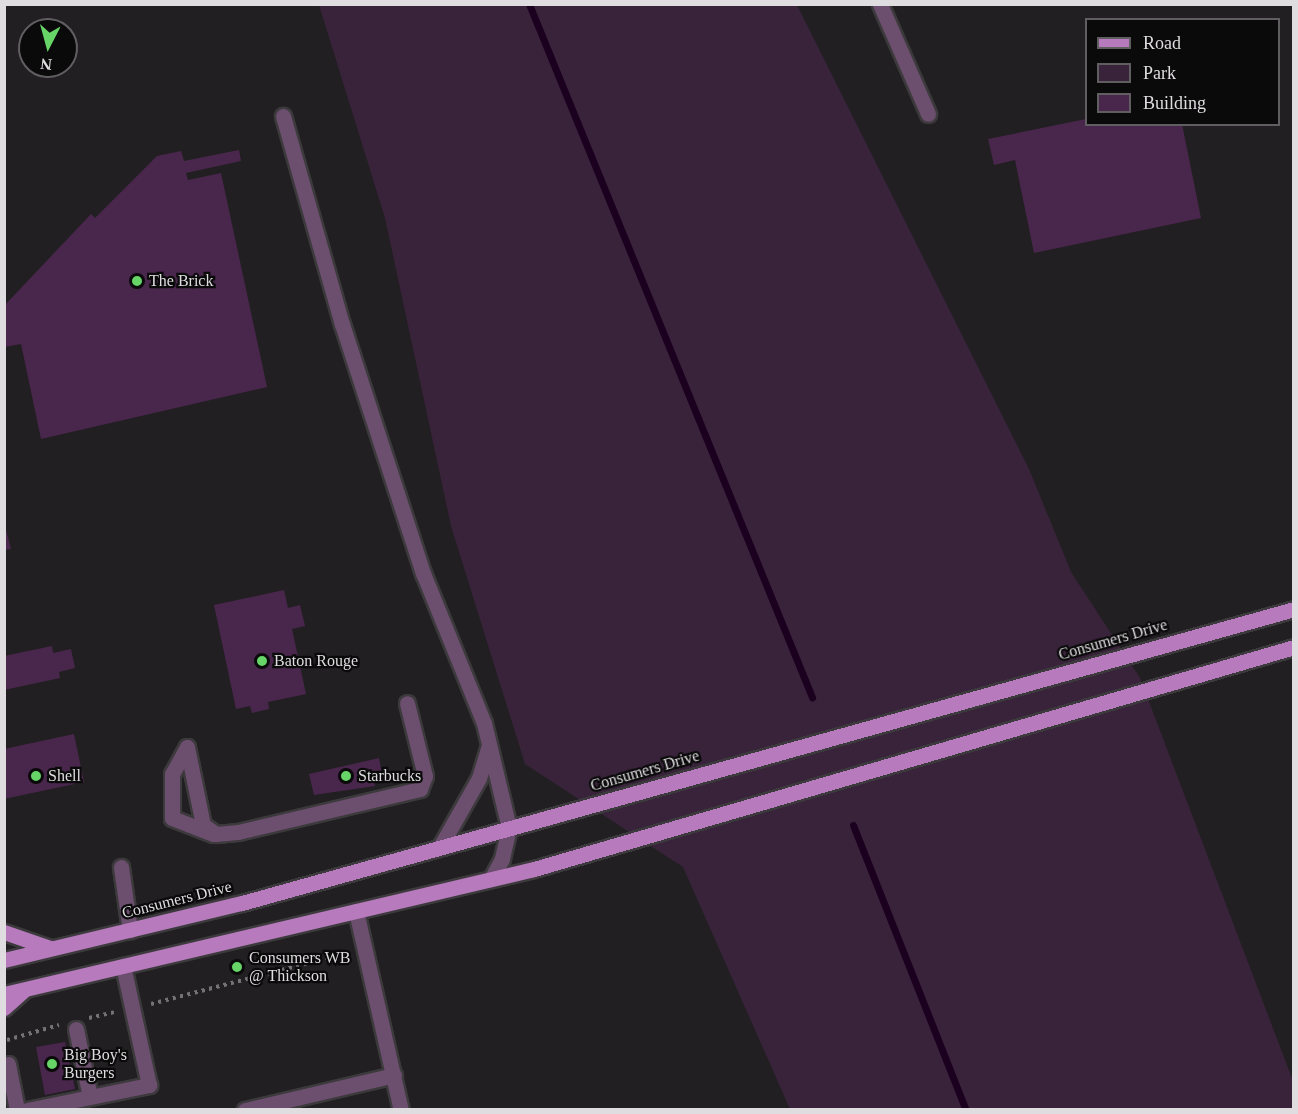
<!DOCTYPE html>
<html>
<head>
<meta charset="utf-8">
<style>
  body { margin:0 }
  #map { position:relative; width:1298px; height:1114px; overflow:hidden; background:#221f22; font-family:Georgia,serif }
  div>[style] { position:absolute }
  [style*='--x'] { left:calc(var(--x)*1px); top:calc(var(--y)*1px); width:calc(var(--w)*1px); rotate:calc(var(--a)*1deg) }
  .green>* { inset:0; background:#39233b }
  .stream>* { height:7px; margin:-3.5px; padding:0 3.5px; transform-origin:3.5px; border-radius:3.5px; background:#1b001f }
  .building>* { inset:0; background:#49264c }
  .path>* { height:4px; margin-top:-2px; transform-origin:0; background:repeating-linear-gradient(90deg,#757275 0 3px,transparent 0 7.5px) }
  .roads { filter:drop-shadow(2px 0 #3c3a3c) drop-shadow(-2px 0 #3c3a3c) drop-shadow(0 2px #3c3a3c) drop-shadow(0 -2px #3c3a3c) }
  .minor>* { height:15px; margin:-7.5px; padding:0 7.5px; transform-origin:7.5px; border-radius:7.5px; background:#6c4e6e }
  .major>* { height:15px; margin:-7.5px; padding:0 7.5px; transform-origin:7.5px; border-radius:7.5px; background:#b77abd }
  .dots>* { width:16px; height:16px; translate:-50% -50%; box-sizing:border-box; border:3px solid #0b0a0b; border-radius:50% }
  span { translate:-50% -50%; white-space:nowrap; text-align:center; line-height:1.15; -webkit-text-stroke:4.5px #0b0a0b; paint-order:stroke }
  .poi-label { font-size:16px; color:#dfdddf }
  .left { translate:0 -50%; text-align:left }
  .street-label { font-size:16px; color:#dfdddf }
  .frame { position:absolute; inset:0; border:6px solid #dfdddf; pointer-events:none }
  .legend { position:absolute; left:1085px; top:18px; width:195px; height:108px; box-sizing:border-box; background:#0b0a0b; border:2px solid #605e60; margin:0; padding:8px 10px; list-style:none; font-size:18px; color:#dfdddf }
  .legend li { display:flex; align-items:center; gap:12px; height:30px }
  .legend b { width:30px; border:2px solid #605e60 }
  .north { position:absolute; left:18px; top:18px; width:60px; height:60px; box-sizing:border-box; background:#0b0a0b; border:2px solid #605e60; border-radius:50%; rotate:186deg; font-size:16px; font-weight:700; line-height:24px; text-align:center; color:#dfdddf }
  .north::after { content:''; display:block; margin:auto; width:21px; height:27px; background:#66d466; clip-path:polygon(50% 0,100% 100%,50% 72%,0 100%) }
</style>
</head>
<body>
<div id="map">
  <div class="green">
    <div style="clip-path:polygon(319px 5px,797px 5px,1029px 469px,1071px 572px,1140px 678px,1293px 1081px,1293px 1109px,790px 1109px,683px 867px,525px 764px,451px 526px,385px 218px)"></div>
  </div>
  <div class="stream">
    <div style="--x:529;--y:4;--w:749;--a:67.79"></div>
    <div style="--x:853;--y:825;--w:307;--a:68.4"></div>
  </div>
  <div class="building">
    <div style="clip-path:polygon(1086px 119px,1086px 124px,1182px 124px,1201px 218px,1034px 253px,1015px 160px,994px 165px,988px 139px)"></div>
    <div style="clip-path:polygon(239px 150px,241px 161px,186px 173px,188px 180px,221px 173px,267px 387px,41px 439px,21px 344px,4px 347px,4px 306px,91px 214px,95px 218px,157px 156px,181px 151px,184px 161px)"></div>
    <div style="clip-path:polygon(4px 522px,11px 549px,4px 550px)"></div>
    <div style="clip-path:polygon(284px 590px,288px 608px,300px 605px,305px 626px,292px 629px,306px 694px,268px 702px,269px 709px,252px 713px,250px 706px,236px 709px,214px 605px)"></div>
    <div style="clip-path:polygon(52px 646px,53px 653px,71px 649px,75px 668px,59px 672px,60px 678px,4px 690px,4px 656px)"></div>
    <div style="clip-path:polygon(74px 734px,84px 782px,4px 799px,4px 749px)"></div>
    <div style="clip-path:polygon(379px 758px,383px 779px,374px 781px,375px 786px,314px 795px,309px 774px)"></div>
    <div style="clip-path:polygon(65px 1042px,75px 1089px,45px 1095px,36px 1047px)"></div>
  </div>
  <div class="path">
    <div style="--x:151;--y:1004;--w:203;--a:-14.6"></div>
    <div style="--x:89;--y:1018;--w:26;--a:-13"></div>
    <div style="--x:7;--y:1040;--w:54;--a:-16.1"></div>
  </div>
  <div class="roads">
    <div class="minor">
      <div style="--x:880;--y:4;--w:120;--a:66.4"></div>
      <div style="--x:283;--y:116;--w:216;--a:74.2"></div>
      <div style="--x:342;--y:324;--w:262;--a:72"></div>
      <div style="--x:423;--y:573;--w:162;--a:67.9"></div>
      <div style="--x:484;--y:723;--w:108;--a:76.6"></div>
      <div style="--x:509;--y:828;--w:32;--a:103"></div>
      <div style="--x:502;--y:859;--w:23;--a:119"></div>
      <div style="--x:187;--y:747;--w:80;--a:78.4"></div>
      <div style="--x:203;--y:825;--w:16;--a:35"></div>
      <div style="--x:216;--y:834;--w:22;--a:-5"></div>
      <div style="--x:238;--y:832;--w:187;--a:-13.3"></div>
      <div style="--x:420;--y:789;--w:14;--a:-69"></div>
      <div style="--x:425;--y:776;--w:75;--a:-103.9"></div>
      <div style="--x:187;--y:747;--w:31;--a:119"></div>
      <div style="--x:172;--y:774;--w:44;--a:90"></div>
      <div style="--x:172;--y:818;--w:44;--a:21.3"></div>
      <div style="--x:440;--y:847;--w:79;--a:-60.5"></div>
      <div style="--x:479;--y:778;--w:34;--a:-73"></div>
      <div style="--x:121;--y:867;--w:64;--a:81.9"></div>
      <div style="--x:356;--y:911;--w:204;--a:77.3"></div>
      <div style="--x:76;--y:1029;--w:69;--a:78.4"></div>
      <div style="--x:8;--y:1064;--w:47;--a:78.9"></div>
      <div style="--x:27;--y:1110;--w:125;--a:-11.6"></div>
      <div style="--x:149;--y:1085;--w:122;--a:-102.3"></div>
      <div style="--x:245;--y:1110;--w:153;--a:-13.2"></div>
    </div>
    <div class="major">
      <div style="--x:4;--y:932;--w:49;--a:19.2"></div>
      <div style="--x:4;--y:960;--w:245;--a:-13.5"></div>
      <div style="--x:242;--y:903;--w:1092;--a:-15.61"></div>
      <div style="--x:4;--y:994;--w:545;--a:-13.27"></div>
      <div style="--x:534;--y:869;--w:792;--a:-16.28"></div>
      <div style="--x:4;--y:1008;--w:27;--a:-42"></div>
    </div>
  </div>
  <div class="dots">
    <div style="left:137px;top:281px;background:#66d466"></div>
    <div style="left:262px;top:661px;background:#66d466"></div>
    <div style="left:36px;top:776px;background:#66d466"></div>
    <div style="left:346px;top:776px;background:#66d466"></div>
    <div style="left:237px;top:967px;background:#66d466"></div>
    <div style="left:52px;top:1064px;background:#66d466"></div>
  </div>
  <div class="poi-label">
    <span class="left" style="left:149px;top:281px">The Brick</span>
    <span class="left" style="left:274px;top:661px">Baton Rouge</span>
    <span class="left" style="left:48px;top:776px">Shell</span>
    <span class="left" style="left:358px;top:776px">Starbucks</span>
    <span class="left" style="left:249px;top:967px">Consumers WB<br>@ Thickson</span>
    <span class="left" style="left:64px;top:1064px">Big Boy's<br>Burgers</span>
  </div>
  <div class="street-label">
    <span style="left:1113px;top:640px;rotate:-16deg">Consumers Drive</span>
    <span style="left:645px;top:771px;rotate:-16deg">Consumers Drive</span>
    <span style="left:177px;top:900px;rotate:-14deg">Consumers Drive</span>
  </div>
  <div class="frame"></div>
  <ul class="legend">
  <li><b style="height:8px;background:#b77abd"></b>Road</li>
  <li><b style="height:16px;background:#39233b"></b>Park</li>
  <li><b style="height:16px;background:#49264c"></b>Building</li>
  </ul>
  <div class="north">N</div>
</div>
</body>
</html>
